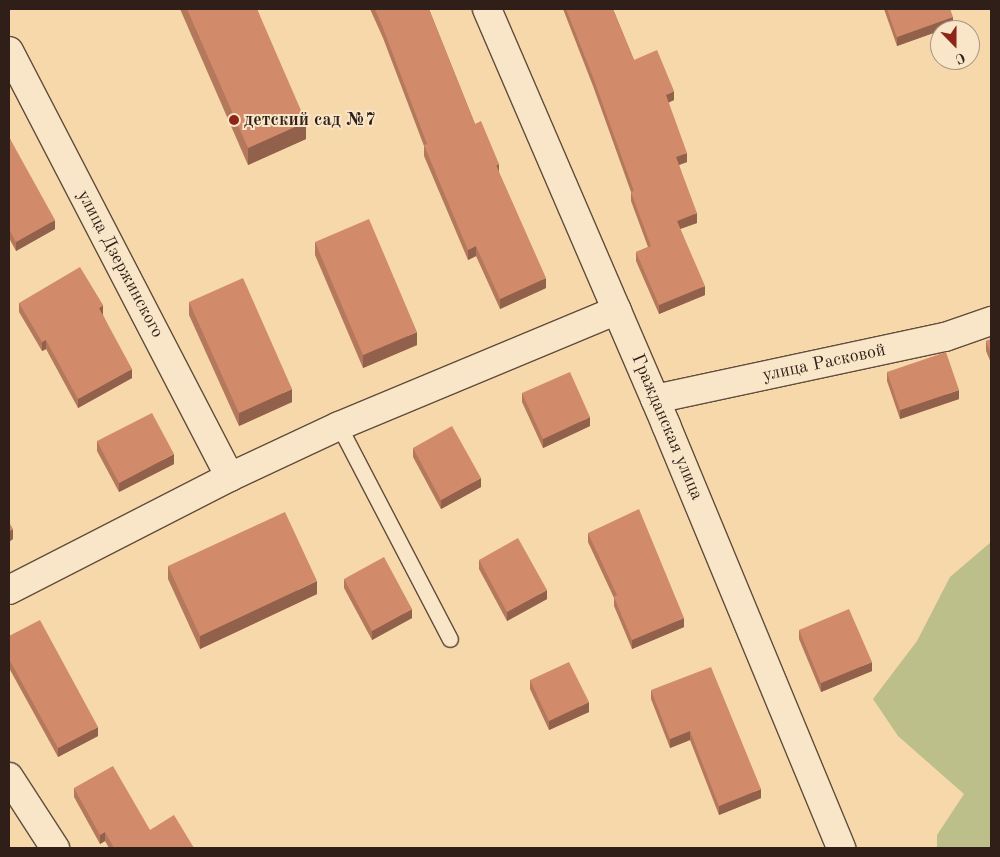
<!DOCTYPE html>
<html>
<head>
<meta charset="utf-8">
<style>
  body { margin:0 }
  #map { position:relative; width:1000px; height:857px; overflow:hidden; background:#f6d8aa; font-family:"Old Standard TT",serif }
  div>[style] { position:absolute }
  [style*='--x'] { left:calc(var(--x)*1px); top:calc(var(--y)*1px); width:calc(var(--w)*1px); rotate:calc(var(--a)*1deg) }
  .green>* { inset:0; background:#bcbf89 }
  .roads { filter:drop-shadow(1px 0 #614d3c) drop-shadow(-1px 0 #614d3c) drop-shadow(0 1px #614d3c) drop-shadow(0 -1px #614d3c) }
  .lane>* { height:15px; margin:-7.5px; padding:0 7.5px; transform-origin:7.5px; border-radius:7.5px; background:#f9e6c8 }
  .street>* { height:28px; margin:-14px; padding:0 14px; transform-origin:14px; border-radius:14px; background:#f9e6c8 }
  .secondary>* { height:28px; margin:-14px; padding:0 14px; transform-origin:14px; border-radius:14px; background:#f9e6c8 }
  .wall>* { inset:0; background:#b4785c }
  .shaded-wall>* { inset:0; background:#92614b }
  .building>* { inset:0; background:#d18b6b }
  .dots>* { width:14px; height:14px; translate:-50% -50%; box-sizing:border-box; border:2px solid #f9e6c8; border-radius:50% }
  span { translate:-50% -50%; white-space:nowrap; text-align:center; line-height:1.15; -webkit-text-stroke:4px #f9e6c8; paint-order:stroke }
  .poi-label { font-size:18px; color:#2f1f18; font-weight:700 }
  .left { translate:0 -50%; text-align:left }
  .street-label { font-size:18px; color:#2f1f18 }
  .frame { position:absolute; inset:0; border:10px solid #2f1f18; pointer-events:none }
  .north { position:absolute; left:930px; top:20px; width:50px; height:50px; box-sizing:border-box; background:#f9e6c8; border:1px solid #a89682; border-radius:50%; rotate:158deg; font-size:14px; font-weight:700; line-height:20px; text-align:center; color:#2f1f18 }
  .north::after { content:''; display:block; margin:auto; width:18px; height:22px; background:#8f2418; clip-path:polygon(50% 0,100% 100%,50% 72%,0 100%) }
</style>
</head>
<body>
<div id="map">
  <div class="green">
    <div style="clip-path:polygon(991px 542px,991px 848px,937px 848px,937px 835px,964px 794px,898px 736px,873px 699px,917px 641px,950px 577px)"></div>
  </div>
  <div class="roads">
    <div class="lane">
      <div style="--x:339;--y:426;--w:240;--a:62.5"></div>
    </div>
    <div class="street">
      <div style="--x:9;--y:51;--w:480;--a:62.6"></div>
      <div style="--x:655;--y:399;--w:297;--a:-12.1"></div>
      <div style="--x:945;--y:337;--w:49;--a:-19.2"></div>
      <div style="--x:9;--y:590;--w:248;--a:-27.1"></div>
      <div style="--x:230;--y:477;--w:120;--a:-25.1"></div>
      <div style="--x:339;--y:426;--w:301;--a:-22.6"></div>
      <div style="--x:9;--y:777;--w:85;--a:57.1"></div>
    </div>
    <div class="secondary">
      <div style="--x:487;--y:9;--w:453;--a:66.7"></div>
      <div style="--x:666;--y:425;--w:458;--a:67.5"></div>
    </div>
  </div>
  <div class="wall">
    <div style="clip-path:polygon(180px 9px,257px 9px,306px 139px,248px 165px)"></div>
    <div style="clip-path:polygon(370px 9px,429px 9px,475px 124px,499px 173px,546px 288px,500px 309px,476px 256px,468px 260px,424px 156px,424px 146px,383px 38px)"></div>
    <div style="clip-path:polygon(563px 9px,613px 9px,634px 60px,674px 100px,668px 102px,687px 162px,679px 165px,697px 223px,680px 229px,705px 295px,659px 314px,636px 261px,636px 252px,648px 247px,631px 201px,631px 192px,593px 86px)"></div>
    <div style="clip-path:polygon(884px 9px,950px 9px,953px 26px,897px 46px)"></div>
    <div style="clip-path:polygon(9px 137px,55px 229px,16px 251px,9px 238px)"></div>
    <div style="clip-path:polygon(315px 242px,417px 345px,363px 368px,315px 255px)"></div>
    <div style="clip-path:polygon(189px 302px,292px 402px,239px 426px,189px 315px)"></div>
    <div style="clip-path:polygon(19px 303px,103px 314px,103px 315px,132px 378px,78px 408px,46px 349px,42px 351px,19px 312px)"></div>
    <div style="clip-path:polygon(991px 339px,991px 363px,986px 351px,986px 341px)"></div>
    <div style="clip-path:polygon(887px 372px,959px 399px,900px 419px,887px 381px)"></div>
    <div style="clip-path:polygon(522px 393px,590px 426px,543px 448px,522px 402px)"></div>
    <div style="clip-path:polygon(97px 441px,174px 464px,119px 492px,97px 451px)"></div>
    <div style="clip-path:polygon(413px 448px,481px 487px,441px 509px,413px 457px)"></div>
    <div style="clip-path:polygon(588px 533px,684px 627px,632px 649px,614px 606px,614px 598px,588px 542px)"></div>
    <div style="clip-path:polygon(479px 560px,547px 599px,507px 621px,479px 569px)"></div>
    <div style="clip-path:polygon(168px 566px,317px 594px,200px 649px,168px 579px)"></div>
    <div style="clip-path:polygon(344px 579px,412px 618px,372px 640px,344px 588px)"></div>
    <div style="clip-path:polygon(799px 630px,872px 671px,821px 692px,799px 639px)"></div>
    <div style="clip-path:polygon(9px 636px,98px 736px,58px 757px,9px 668px)"></div>
    <div style="clip-path:polygon(530px 680px,589px 712px,549px 730px,530px 689px)"></div>
    <div style="clip-path:polygon(651px 690px,761px 798px,719px 815px,690px 740px,670px 748px,651px 699px)"></div>
    <div style="clip-path:polygon(74px 788px,150px 830px,194px 848px,109px 848px,105px 841px,100px 844px,74px 797px)"></div>
  </div>
  <div class="shaded-wall">
    <div style="clip-path:polygon(953px 17px,953px 26px,897px 46px,897px 37px)"></div>
    <div style="clip-path:polygon(674px 91px,674px 100px,666px 104px,666px 95px)"></div>
    <div style="clip-path:polygon(306px 122px,306px 139px,248px 165px,248px 148px)"></div>
    <div style="clip-path:polygon(687px 153px,687px 162px,676px 166px,676px 157px)"></div>
    <div style="clip-path:polygon(499px 164px,499px 174px,496px 165px)"></div>
    <div style="clip-path:polygon(697px 213px,697px 223px,677px 230px,677px 221px)"></div>
    <div style="clip-path:polygon(55px 220px,55px 229px,16px 251px,16px 242px)"></div>
    <div style="clip-path:polygon(476px 246px,476px 256px,468px 260px,468px 250px)"></div>
    <div style="clip-path:polygon(546px 278px,546px 288px,500px 309px,500px 299px)"></div>
    <div style="clip-path:polygon(705px 286px,705px 295px,659px 314px,659px 305px)"></div>
    <div style="clip-path:polygon(103px 305px,103px 314px,99px 317px,99px 308px)"></div>
    <div style="clip-path:polygon(417px 332px,417px 345px,363px 368px,363px 355px)"></div>
    <div style="clip-path:polygon(46px 340px,46px 349px,42px 351px,42px 342px)"></div>
    <div style="clip-path:polygon(132px 369px,132px 378px,78px 408px,78px 399px)"></div>
    <div style="clip-path:polygon(292px 389px,292px 402px,239px 426px,239px 413px)"></div>
    <div style="clip-path:polygon(959px 390px,959px 399px,900px 419px,900px 410px)"></div>
    <div style="clip-path:polygon(590px 417px,590px 426px,543px 448px,543px 439px)"></div>
    <div style="clip-path:polygon(174px 454px,174px 464px,119px 492px,119px 483px)"></div>
    <div style="clip-path:polygon(481px 478px,481px 487px,441px 509px,441px 500px)"></div>
    <div style="clip-path:polygon(13px 529px,13px 539px,9px 542px,9px 531px)"></div>
    <div style="clip-path:polygon(317px 581px,317px 594px,200px 649px,200px 636px)"></div>
    <div style="clip-path:polygon(547px 590px,547px 599px,507px 621px,507px 612px)"></div>
    <div style="clip-path:polygon(412px 609px,412px 618px,372px 640px,372px 631px)"></div>
    <div style="clip-path:polygon(684px 618px,684px 627px,632px 649px,632px 640px)"></div>
    <div style="clip-path:polygon(872px 662px,872px 671px,821px 692px,821px 683px)"></div>
    <div style="clip-path:polygon(589px 702px,589px 712px,549px 730px,549px 721px)"></div>
    <div style="clip-path:polygon(98px 727px,98px 736px,58px 757px,58px 748px)"></div>
    <div style="clip-path:polygon(690px 731px,690px 740px,670px 748px,670px 739px)"></div>
    <div style="clip-path:polygon(761px 789px,761px 798px,719px 815px,719px 806px)"></div>
    <div style="clip-path:polygon(105px 832px,105px 841px,100px 844px,100px 835px)"></div>
  </div>
  <div class="building">
    <div style="clip-path:polygon(187px 9px,257px 9px,306px 122px,248px 148px)"></div>
    <div style="clip-path:polygon(375px 9px,429px 9px,475px 124px,481px 121px,499px 164px,496px 165px,546px 278px,500px 299px,476px 246px,468px 250px,424px 145px,427px 144px,383px 28px)"></div>
    <div style="clip-path:polygon(566px 9px,613px 9px,634px 60px,657px 50px,674px 91px,666px 95px,687px 153px,676px 157px,697px 213px,677px 221px,705px 286px,659px 305px,636px 252px,651px 246px,631px 192px,634px 191px,593px 77px)"></div>
    <div style="clip-path:polygon(887px 9px,950px 9px,953px 17px,897px 37px)"></div>
    <div style="clip-path:polygon(9px 137px,55px 220px,16px 242px,9px 229px)"></div>
    <div style="clip-path:polygon(369px 219px,417px 332px,363px 355px,315px 242px)"></div>
    <div style="clip-path:polygon(80px 267px,103px 305px,99px 308px,132px 369px,78px 399px,46px 340px,42px 342px,19px 303px)"></div>
    <div style="clip-path:polygon(243px 278px,292px 389px,239px 413px,189px 302px)"></div>
    <div style="clip-path:polygon(991px 339px,991px 354px,986px 341px)"></div>
    <div style="clip-path:polygon(946px 352px,959px 390px,900px 410px,887px 372px)"></div>
    <div style="clip-path:polygon(570px 372px,590px 417px,543px 439px,522px 393px)"></div>
    <div style="clip-path:polygon(152px 413px,174px 454px,119px 483px,97px 441px)"></div>
    <div style="clip-path:polygon(452px 426px,481px 478px,441px 500px,413px 448px)"></div>
    <div style="clip-path:polygon(639px 509px,684px 618px,632px 640px,614px 597px,617px 595px,588px 533px)"></div>
    <div style="clip-path:polygon(285px 512px,317px 581px,200px 636px,168px 566px)"></div>
    <div style="clip-path:polygon(9px 522px,13px 529px,9px 531px)"></div>
    <div style="clip-path:polygon(518px 538px,547px 590px,507px 612px,479px 560px)"></div>
    <div style="clip-path:polygon(384px 557px,412px 609px,372px 631px,344px 579px)"></div>
    <div style="clip-path:polygon(849px 609px,872px 662px,821px 683px,799px 630px)"></div>
    <div style="clip-path:polygon(40px 620px,98px 727px,58px 748px,9px 659px,9px 636px)"></div>
    <div style="clip-path:polygon(569px 662px,589px 702px,549px 721px,530px 680px)"></div>
    <div style="clip-path:polygon(711px 667px,761px 789px,719px 806px,690px 731px,670px 739px,651px 690px)"></div>
    <div style="clip-path:polygon(113px 766px,150px 830px,174px 815px,194px 848px,114px 848px,105px 832px,100px 835px,74px 788px)"></div>
  </div>
  <div class="dots">
    <div style="left:234px;top:120px;background:#8f2418"></div>
  </div>
  <div class="poi-label">
    <span class="left" style="left:244px;top:120px">детский сад №7</span>
  </div>
  <div class="street-label">
    <span style="left:120px;top:264px;rotate:62deg">улица Дзержинского</span>
    <span style="left:824px;top:363px;rotate:-12deg">улица Расковой</span>
    <span style="left:667px;top:427px;rotate:67deg">Гражданская улица</span>
  </div>
  <div class="frame"></div>
  <div class="north">С</div>
</div>
</body>
</html>
